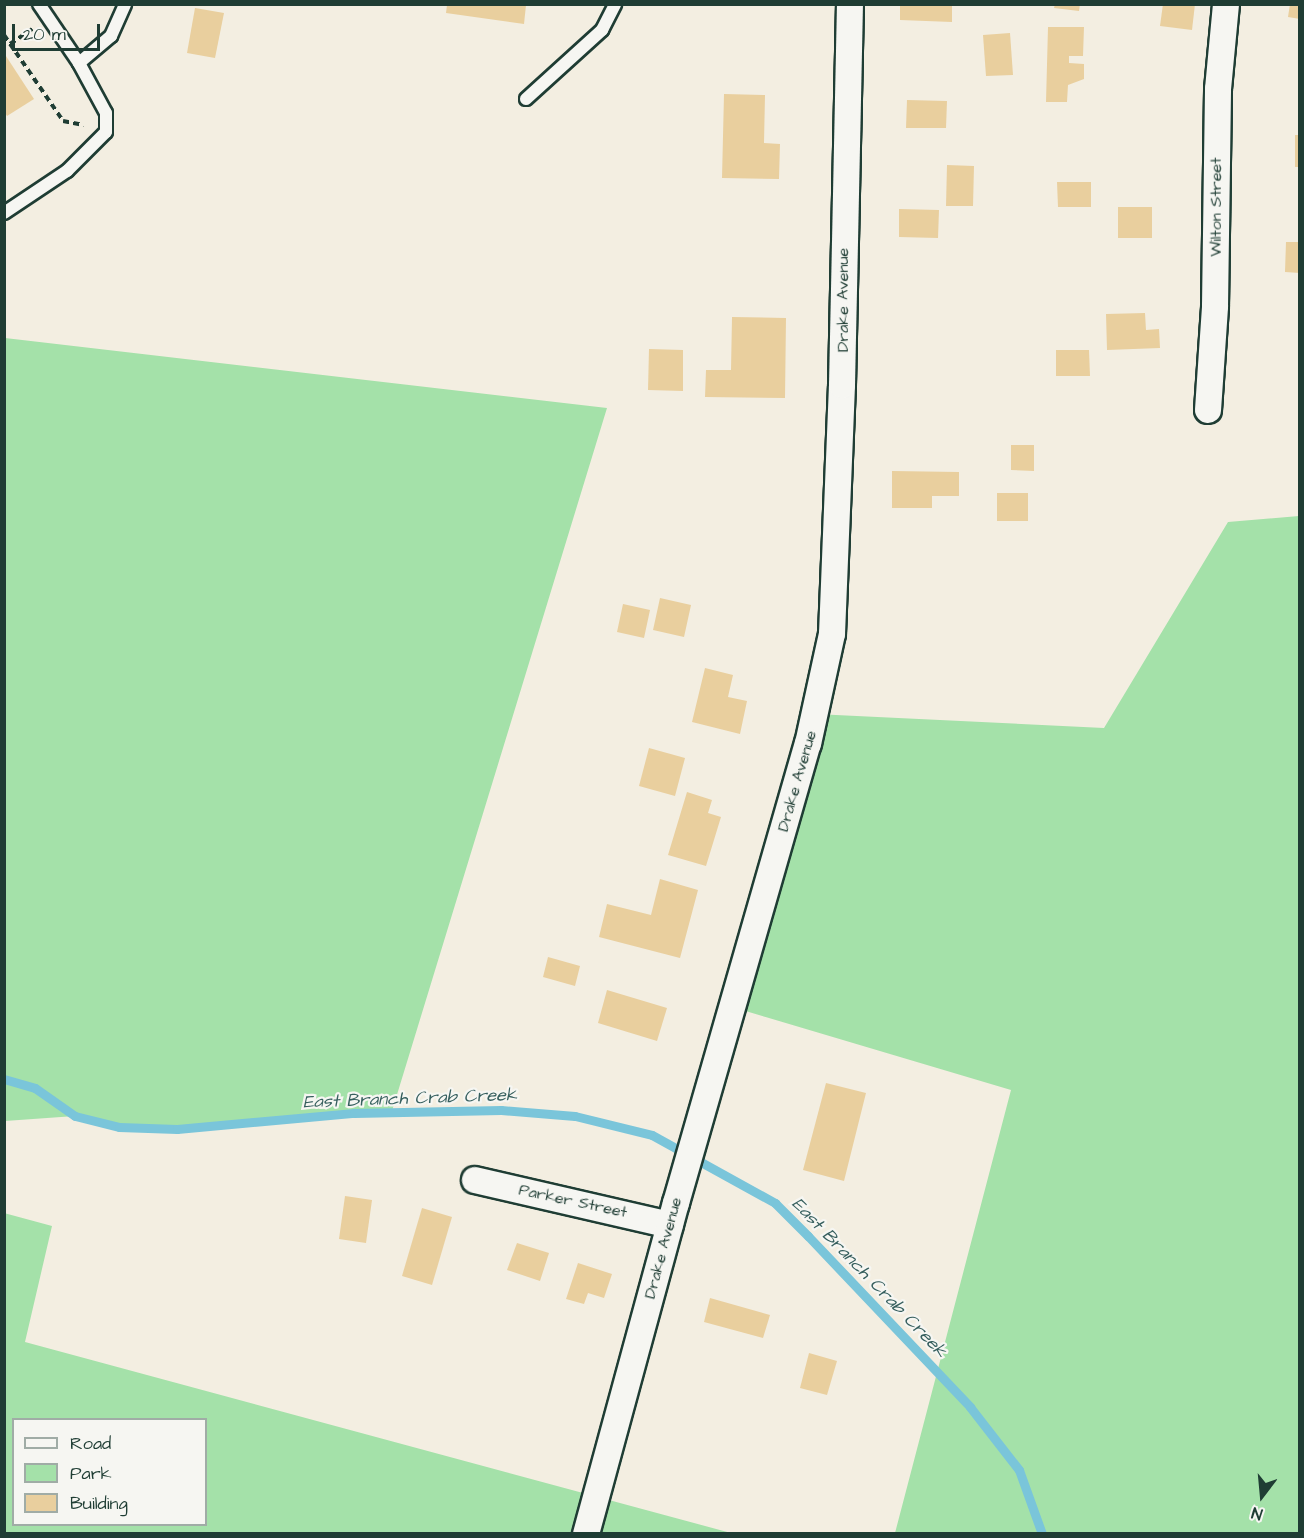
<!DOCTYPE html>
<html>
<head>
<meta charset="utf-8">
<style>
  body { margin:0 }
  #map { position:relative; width:1304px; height:1538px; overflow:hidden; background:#f3eee1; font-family:"Architects Daughter",sans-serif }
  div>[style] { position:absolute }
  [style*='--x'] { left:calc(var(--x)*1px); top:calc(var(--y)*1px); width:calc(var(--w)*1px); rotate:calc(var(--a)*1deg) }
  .green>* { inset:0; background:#a4e1a9 }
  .stream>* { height:9px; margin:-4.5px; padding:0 4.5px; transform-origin:4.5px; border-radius:4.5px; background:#7ac5da }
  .building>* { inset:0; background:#e9cf9e }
  .path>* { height:4px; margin-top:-2px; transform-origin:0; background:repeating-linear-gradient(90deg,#1f3d34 0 6px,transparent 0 10.5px) }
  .roads { filter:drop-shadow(2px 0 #1f3d34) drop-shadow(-2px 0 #1f3d34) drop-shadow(0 2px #1f3d34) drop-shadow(0 -2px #1f3d34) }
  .service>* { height:12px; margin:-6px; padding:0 6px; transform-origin:6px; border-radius:6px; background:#f6f6f2 }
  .minor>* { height:26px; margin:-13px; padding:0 13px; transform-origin:13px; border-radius:13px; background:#f6f6f2 }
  span { translate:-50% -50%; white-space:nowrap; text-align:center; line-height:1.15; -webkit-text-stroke:4.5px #f6f6f2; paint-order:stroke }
  .street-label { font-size:16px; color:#1f3d34 }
  .water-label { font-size:18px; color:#365f5e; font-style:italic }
  .frame { position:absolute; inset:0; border:6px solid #1f3d34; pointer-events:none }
  .legend { position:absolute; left:12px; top:1418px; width:195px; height:108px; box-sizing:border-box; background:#f6f6f2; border:2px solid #a0aca6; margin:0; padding:8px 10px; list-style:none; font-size:18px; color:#1f3d34 }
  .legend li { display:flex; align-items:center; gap:12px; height:30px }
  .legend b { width:30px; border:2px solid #a0aca6 }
  .north { position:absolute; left:1232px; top:1466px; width:60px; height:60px; -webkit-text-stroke:4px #f6f6f2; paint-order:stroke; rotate:196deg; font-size:16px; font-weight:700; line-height:24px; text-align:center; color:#1f3d34 }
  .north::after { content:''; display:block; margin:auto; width:21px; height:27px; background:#1f3d34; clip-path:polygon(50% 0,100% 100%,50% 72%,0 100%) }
  .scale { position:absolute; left:12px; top:24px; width:88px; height:27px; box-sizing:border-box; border:3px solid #1f3d34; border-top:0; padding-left:8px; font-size:18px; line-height:21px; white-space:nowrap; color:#1f3d34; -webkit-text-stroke:4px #f6f6f2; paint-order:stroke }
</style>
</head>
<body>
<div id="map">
  <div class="green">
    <div style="clip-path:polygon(5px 338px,607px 408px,392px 1111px,177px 1129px,119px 1127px,75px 1116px,5px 1121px)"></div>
    <div style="clip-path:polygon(1299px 516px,1299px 1533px,895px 1533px,1011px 1090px,732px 1007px,815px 714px,1104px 728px,1228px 522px)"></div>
    <div style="clip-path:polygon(evenodd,4px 1213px,52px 1226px,25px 1342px,731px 1533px,5px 1533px,4px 1213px,14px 1420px,206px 1420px,206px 1524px,14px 1524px,14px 1420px)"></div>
  </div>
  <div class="stream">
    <div style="--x:4;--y:1079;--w:32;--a:16"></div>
    <div style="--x:35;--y:1088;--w:49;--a:35"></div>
    <div style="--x:75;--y:1116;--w:45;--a:14"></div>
    <div style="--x:119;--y:1127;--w:58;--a:2"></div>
    <div style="--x:177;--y:1129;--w:178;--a:-5.2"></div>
    <div style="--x:354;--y:1113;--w:147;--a:-1.2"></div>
    <div style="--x:501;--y:1110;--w:74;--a:4.6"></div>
    <div style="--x:575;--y:1116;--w:79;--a:13.9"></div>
    <div style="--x:652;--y:1135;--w:141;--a:28.9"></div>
    <div style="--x:775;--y:1203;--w:47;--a:45"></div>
    <div style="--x:808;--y:1236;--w:236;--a:46.5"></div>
    <div style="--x:970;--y:1407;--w:80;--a:52.1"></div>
    <div style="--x:1019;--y:1470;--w:68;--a:70.2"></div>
  </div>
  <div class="building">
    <div style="clip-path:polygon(900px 4px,952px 4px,952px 22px,900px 20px)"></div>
    <div style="clip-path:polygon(1055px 4px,1080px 4px,1079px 11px,1054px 8px)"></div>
    <div style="clip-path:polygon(1163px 4px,1195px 4px,1192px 30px,1160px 26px)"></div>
    <div style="clip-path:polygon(1290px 4px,1300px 4px,1300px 19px,1288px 17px)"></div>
    <div style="clip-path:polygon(447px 5px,526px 5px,524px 24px,446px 13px)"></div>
    <div style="clip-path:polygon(195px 8px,224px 13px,215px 58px,187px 53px)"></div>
    <div style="clip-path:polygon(1048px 27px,1084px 27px,1083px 56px,1069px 56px,1069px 63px,1084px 64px,1084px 79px,1068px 85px,1067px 102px,1046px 102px)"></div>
    <div style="clip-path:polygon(1010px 33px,1013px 75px,986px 76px,983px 35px)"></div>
    <div style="clip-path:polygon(4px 53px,34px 99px,7px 116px,4px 111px)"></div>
    <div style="clip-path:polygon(724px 94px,765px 95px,764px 143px,780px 144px,779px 179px,722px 178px)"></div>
    <div style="clip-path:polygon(907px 100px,947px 101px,946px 128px,906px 128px)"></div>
    <div style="clip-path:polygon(1295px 135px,1300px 135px,1300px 167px,1295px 167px)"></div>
    <div style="clip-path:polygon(947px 165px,974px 166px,973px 206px,946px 206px)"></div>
    <div style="clip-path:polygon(1057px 182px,1091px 182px,1091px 207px,1058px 207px)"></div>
    <div style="clip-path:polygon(1118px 207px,1152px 207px,1152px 238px,1118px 238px)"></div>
    <div style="clip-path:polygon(899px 209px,939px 210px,938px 238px,899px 237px)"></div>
    <div style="clip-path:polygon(1286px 242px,1300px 242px,1300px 273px,1285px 272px)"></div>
    <div style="clip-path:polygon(1145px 313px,1146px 330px,1159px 329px,1160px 348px,1107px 350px,1106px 314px)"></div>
    <div style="clip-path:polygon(732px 317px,786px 318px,785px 398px,705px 397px,706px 370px,731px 370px)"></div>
    <div style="clip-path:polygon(649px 349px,683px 350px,683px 391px,648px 390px)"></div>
    <div style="clip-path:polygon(1056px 350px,1089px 350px,1090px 376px,1056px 376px)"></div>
    <div style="clip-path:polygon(1011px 445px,1034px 445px,1034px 471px,1011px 470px)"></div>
    <div style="clip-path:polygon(892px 471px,959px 472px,959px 496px,932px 496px,932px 508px,892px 508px)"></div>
    <div style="clip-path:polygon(997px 493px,1028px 493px,1028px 521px,997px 521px)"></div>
    <div style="clip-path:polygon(660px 598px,691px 605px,684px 637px,653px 630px)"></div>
    <div style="clip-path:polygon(623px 604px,650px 610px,644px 638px,617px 632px)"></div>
    <div style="clip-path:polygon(705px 668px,733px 675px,728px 697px,747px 701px,740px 734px,692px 722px)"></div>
    <div style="clip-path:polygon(649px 748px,685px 758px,675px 796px,639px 786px)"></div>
    <div style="clip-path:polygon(687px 792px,712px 800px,708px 813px,721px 817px,706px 866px,668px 855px)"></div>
    <div style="clip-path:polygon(660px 879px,698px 890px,680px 958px,599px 937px,607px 904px,651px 915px)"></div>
    <div style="clip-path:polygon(548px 957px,580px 966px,575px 986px,543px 977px)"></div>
    <div style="clip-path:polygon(607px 990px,667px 1008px,657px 1041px,598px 1023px)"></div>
    <div style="clip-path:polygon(826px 1083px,866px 1093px,844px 1181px,803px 1170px)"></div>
    <div style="clip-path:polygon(345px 1196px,372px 1200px,366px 1243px,339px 1239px)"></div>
    <div style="clip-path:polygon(422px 1208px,452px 1217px,432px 1285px,402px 1276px)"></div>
    <div style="clip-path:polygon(517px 1243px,549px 1253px,540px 1281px,507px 1270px)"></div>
    <div style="clip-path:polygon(578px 1263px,612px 1274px,604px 1298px,588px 1293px,584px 1304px,566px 1299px)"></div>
    <div style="clip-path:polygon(710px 1298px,770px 1315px,763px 1338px,704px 1322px)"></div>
    <div style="clip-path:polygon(809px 1353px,837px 1361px,827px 1395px,800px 1388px)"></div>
  </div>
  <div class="path">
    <div style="--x:4;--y:35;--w:104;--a:55.5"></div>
    <div style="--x:63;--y:121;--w:21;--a:11"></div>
    <div style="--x:10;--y:44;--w:27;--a:-34"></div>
  </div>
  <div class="roads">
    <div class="service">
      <div style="--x:39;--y:4;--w:71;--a:55.9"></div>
      <div style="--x:526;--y:99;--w:103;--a:-42.2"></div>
      <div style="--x:602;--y:30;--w:29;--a:-63"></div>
      <div style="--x:4;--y:213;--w:76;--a:-33.7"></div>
      <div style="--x:67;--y:171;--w:55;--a:-45"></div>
      <div style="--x:106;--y:132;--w:19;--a:-90"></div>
      <div style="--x:106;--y:113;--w:57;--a:-118.4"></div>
      <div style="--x:79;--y:63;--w:42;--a:-40.2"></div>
      <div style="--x:111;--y:36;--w:35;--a:-66"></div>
    </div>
    <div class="minor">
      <div style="--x:1208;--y:410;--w:104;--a:-86.1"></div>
      <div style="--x:1215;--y:306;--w:217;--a:-89.2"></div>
      <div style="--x:1218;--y:89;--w:85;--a:-84.6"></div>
      <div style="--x:475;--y:1180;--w:200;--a:13"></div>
      <div style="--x:586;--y:1534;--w:343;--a:-74.8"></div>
      <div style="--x:676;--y:1203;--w:478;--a:-74"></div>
      <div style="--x:808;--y:744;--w:113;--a:-77.7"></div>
      <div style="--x:832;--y:634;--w:249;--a:-87.7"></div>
      <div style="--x:842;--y:385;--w:381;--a:-88.8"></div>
    </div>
  </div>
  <div class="street-label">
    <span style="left:1216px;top:207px;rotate:-90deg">Wilton Street</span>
    <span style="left:843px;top:300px;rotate:-90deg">Drake Avenue</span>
    <span style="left:797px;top:781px;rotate:-74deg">Drake Avenue</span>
    <span style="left:573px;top:1201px;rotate:12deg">Parker Street</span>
    <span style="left:663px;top:1248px;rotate:-75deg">Drake Avenue</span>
  </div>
  <div class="water-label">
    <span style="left:410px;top:1099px;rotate:-2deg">East Branch Crab Creek</span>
    <span style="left:869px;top:1278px;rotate:46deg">East Branch Crab Creek</span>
  </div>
  <div class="frame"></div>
  <ul class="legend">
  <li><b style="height:8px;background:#f6f6f2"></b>Road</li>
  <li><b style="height:16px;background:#a4e1a9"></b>Park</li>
  <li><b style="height:16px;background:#e9cf9e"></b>Building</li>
  </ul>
  <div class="north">N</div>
  <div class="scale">20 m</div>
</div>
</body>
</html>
